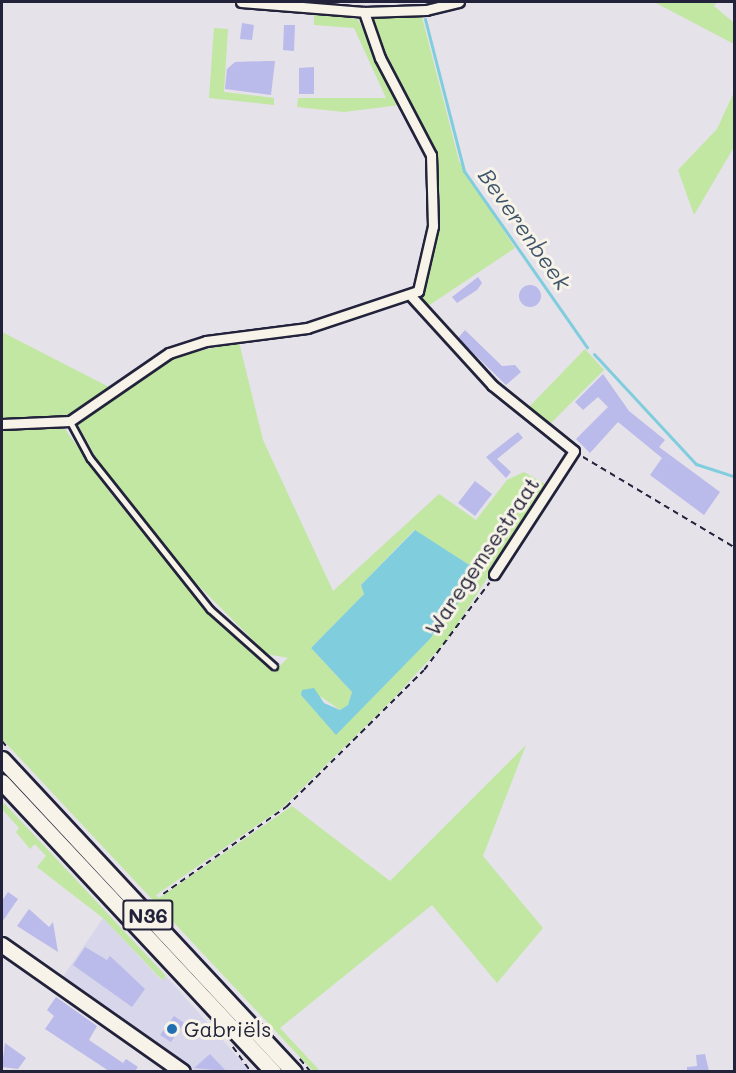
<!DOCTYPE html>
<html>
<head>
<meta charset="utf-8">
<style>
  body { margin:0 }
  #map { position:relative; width:736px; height:1073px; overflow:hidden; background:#e5e2e9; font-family:Mali,sans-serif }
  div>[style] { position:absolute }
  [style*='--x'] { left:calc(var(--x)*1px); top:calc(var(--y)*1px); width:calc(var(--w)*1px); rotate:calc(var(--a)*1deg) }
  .built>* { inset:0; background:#d8d6ea }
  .green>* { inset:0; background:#c1e7a2 }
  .water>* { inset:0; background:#80cdde }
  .stream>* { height:3px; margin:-1.5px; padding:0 1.5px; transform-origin:1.5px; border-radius:1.5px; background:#80cdde }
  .building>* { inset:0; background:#babaeb }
  .round { border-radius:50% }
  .path>* { height:1.5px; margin-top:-0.75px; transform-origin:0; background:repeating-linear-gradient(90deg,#22223b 0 6px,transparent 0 10.5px) }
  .roads { filter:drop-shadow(2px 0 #22223b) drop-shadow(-2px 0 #22223b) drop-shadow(0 2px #22223b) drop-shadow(0 -2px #22223b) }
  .lane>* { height:4.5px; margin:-2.25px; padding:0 2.25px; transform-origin:2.25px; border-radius:2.25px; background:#f7f3e8 }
  .street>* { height:9px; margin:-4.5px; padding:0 4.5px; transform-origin:4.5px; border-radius:4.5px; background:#f7f3e8 }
  .secondary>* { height:14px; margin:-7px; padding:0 7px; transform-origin:7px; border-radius:7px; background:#f7f3e8 }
  .primary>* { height:15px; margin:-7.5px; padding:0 7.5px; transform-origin:7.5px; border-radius:7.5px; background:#f7f3e8 }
  .dots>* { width:16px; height:16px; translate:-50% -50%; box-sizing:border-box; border:3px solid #f7f3e8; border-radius:50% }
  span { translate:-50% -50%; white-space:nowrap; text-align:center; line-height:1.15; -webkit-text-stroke:6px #f7f3e8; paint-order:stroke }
  .shield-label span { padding:2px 4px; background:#f7f3e8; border:2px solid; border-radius:4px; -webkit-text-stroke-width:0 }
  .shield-label { font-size:20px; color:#22223b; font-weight:700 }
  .street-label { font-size:21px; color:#22223b }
  .poi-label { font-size:21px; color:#22223b }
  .left { translate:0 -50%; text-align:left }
  .water-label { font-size:22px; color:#3e556c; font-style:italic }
  .frame { position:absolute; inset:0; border:3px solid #22223b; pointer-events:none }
</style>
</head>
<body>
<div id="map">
  <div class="built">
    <div style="clip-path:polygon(103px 918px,161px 980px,166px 976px,250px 1071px,193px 1071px,62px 978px)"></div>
  </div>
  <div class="green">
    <div style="clip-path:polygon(654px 2px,717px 2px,714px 6px,734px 23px,734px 44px)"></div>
    <div style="clip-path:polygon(421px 13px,459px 161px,515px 248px,425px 308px,420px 296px,437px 214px,435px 162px,370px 23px,379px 15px)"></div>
    <div style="clip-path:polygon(314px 14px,358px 19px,400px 105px,344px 112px,297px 107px,298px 98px,386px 98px,354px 28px,314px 25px)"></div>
    <div style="clip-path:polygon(214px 28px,228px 29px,224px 92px,274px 98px,274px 105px,209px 98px)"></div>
    <div style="clip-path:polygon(734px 92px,734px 147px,694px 215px,678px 170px,717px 129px)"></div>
    <div style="clip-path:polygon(2px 332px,109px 387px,77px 414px,2px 420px)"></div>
    <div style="clip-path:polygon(evenodd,239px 342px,263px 440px,333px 591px,439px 494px,476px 520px,507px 480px,524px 472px,547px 485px,448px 639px,393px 699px,282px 808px,156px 895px,159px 898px,292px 806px,390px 881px,526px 745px,483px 856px,543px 928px,497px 983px,432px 905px,280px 1028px,320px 1071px,313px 1071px,2px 739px,2px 426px,65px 429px,111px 494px,210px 614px,273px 672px,288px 658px,267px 654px,180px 567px,98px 461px,77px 423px,161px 360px,239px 342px,414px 530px,474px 568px,474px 583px,429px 640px,336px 734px,320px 696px,340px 710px,348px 706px,352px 692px,311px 648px,364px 594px,361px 585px,414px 530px)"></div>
    <div style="clip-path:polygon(585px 349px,604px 370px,548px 426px,526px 410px)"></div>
    <div style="clip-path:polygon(4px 803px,166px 976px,162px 980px,103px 918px,37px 867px,46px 856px,35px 844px,30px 849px,16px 832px,19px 828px,2px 809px)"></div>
  </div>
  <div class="water">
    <div style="clip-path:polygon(415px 530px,474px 568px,474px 583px,429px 640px,336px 735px,301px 695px,302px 690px,314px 688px,324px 703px,340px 710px,348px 705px,352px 692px,311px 648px,364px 594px,361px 585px)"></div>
  </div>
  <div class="stream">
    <div style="--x:425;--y:19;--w:157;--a:75.6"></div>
    <div style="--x:464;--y:171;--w:215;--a:55.1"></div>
    <div style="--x:594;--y:354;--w:150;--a:47.2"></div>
    <div style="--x:696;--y:464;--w:40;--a:18"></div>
  </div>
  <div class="building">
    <div style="clip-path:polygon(242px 23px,254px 25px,252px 40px,240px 39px)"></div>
    <div style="clip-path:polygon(284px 25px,295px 25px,294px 51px,283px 50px)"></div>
    <div style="clip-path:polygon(267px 61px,275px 61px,271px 95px,225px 89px,227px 69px,235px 62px)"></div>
    <div style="clip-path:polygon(314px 67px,314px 94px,299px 94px,299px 68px)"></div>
    <div style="clip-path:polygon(478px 277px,482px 283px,477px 290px,457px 303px,452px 297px)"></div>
    <div class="round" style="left:519px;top:285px;width:22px;height:22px"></div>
    <div style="clip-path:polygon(465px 330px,502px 366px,515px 365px,521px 372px,506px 385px,458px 338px)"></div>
    <div style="clip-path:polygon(603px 374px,629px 411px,665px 440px,659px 447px,720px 492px,704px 515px,650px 475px,662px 458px,618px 422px,590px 453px,576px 439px,608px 407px,598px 397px,583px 410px,575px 402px)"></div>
    <div style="clip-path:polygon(518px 432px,523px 438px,497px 459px,511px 472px,506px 478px,486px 457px)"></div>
    <div style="clip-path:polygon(475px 481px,492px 494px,475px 516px,458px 503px)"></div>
    <div style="clip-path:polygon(8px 892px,18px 899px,2px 922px,2px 901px)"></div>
    <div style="clip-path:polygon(29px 909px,49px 927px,53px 922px,58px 952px,17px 926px)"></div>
    <div style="clip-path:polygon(85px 947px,107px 960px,110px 956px,145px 989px,132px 1007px,73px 965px)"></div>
    <div style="clip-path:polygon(56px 997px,97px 1026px,89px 1040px,123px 1063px,126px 1059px,138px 1067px,135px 1071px,109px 1071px,45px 1029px,54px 1016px,47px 1010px)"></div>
    <div style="clip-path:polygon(174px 1016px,184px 1023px,171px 1042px,160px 1035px)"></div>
    <div style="clip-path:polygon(5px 1043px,26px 1058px,18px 1069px,2px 1067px)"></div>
    <div style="clip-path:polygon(210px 1054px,226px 1071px,194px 1068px)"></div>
    <div style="clip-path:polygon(705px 1054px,709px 1071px,687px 1071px,687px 1067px,697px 1066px,696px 1055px)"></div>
  </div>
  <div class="path">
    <div style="--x:583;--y:457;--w:176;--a:30.8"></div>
    <div style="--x:2;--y:741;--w:8;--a:50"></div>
    <div style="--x:163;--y:894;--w:151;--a:-35.3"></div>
    <div style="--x:286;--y:807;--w:194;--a:-44.8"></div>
    <div style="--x:424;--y:670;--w:109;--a:-53.2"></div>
    <div style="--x:233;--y:1047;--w:31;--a:54"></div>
    <div style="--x:300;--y:1059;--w:17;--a:50"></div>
  </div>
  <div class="roads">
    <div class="lane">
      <div style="--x:70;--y:421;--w:42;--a:61.6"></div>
      <div style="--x:90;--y:458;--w:193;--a:51.5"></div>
      <div style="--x:210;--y:609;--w:86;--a:41.7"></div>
    </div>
    <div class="street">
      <div style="--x:241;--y:2;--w:123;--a:4.6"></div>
      <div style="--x:364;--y:12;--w:62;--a:-1.8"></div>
      <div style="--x:426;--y:10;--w:34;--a:-14"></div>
      <div style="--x:412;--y:297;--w:119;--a:47.7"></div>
      <div style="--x:492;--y:385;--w:105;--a:38.8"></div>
      <div style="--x:574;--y:451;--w:147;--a:123"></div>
      <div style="--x:2;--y:424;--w:68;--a:-2.5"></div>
      <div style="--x:70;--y:421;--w:120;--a:-34.5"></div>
      <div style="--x:169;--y:353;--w:39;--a:-18"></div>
      <div style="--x:206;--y:341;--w:102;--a:-7.3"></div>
      <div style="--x:307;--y:328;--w:117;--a:-18.4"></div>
      <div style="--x:418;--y:291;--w:67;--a:-77"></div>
      <div style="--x:433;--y:226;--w:71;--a:-91.6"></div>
      <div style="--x:431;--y:155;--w:110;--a:-117.7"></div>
      <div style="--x:380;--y:58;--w:49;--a:-109.2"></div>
    </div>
    <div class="secondary">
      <div style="--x:2;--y:945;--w:221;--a:35.1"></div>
    </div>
    <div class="primary">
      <div style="--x:2;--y:759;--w:428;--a:47"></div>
      <div style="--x:2;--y:782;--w:397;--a:46.9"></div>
    </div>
  </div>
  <div class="dots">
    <div style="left:172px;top:1029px;background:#1f6fb2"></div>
  </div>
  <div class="shield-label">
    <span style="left:148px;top:915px">N36</span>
  </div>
  <div class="street-label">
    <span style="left:482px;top:556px;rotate:-56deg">Waregemsestraat</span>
  </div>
  <div class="poi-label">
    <span class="left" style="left:184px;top:1029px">Gabriëls</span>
  </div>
  <div class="water-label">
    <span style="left:525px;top:229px;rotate:55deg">Beverenbeek</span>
  </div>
  <div class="frame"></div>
</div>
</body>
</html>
